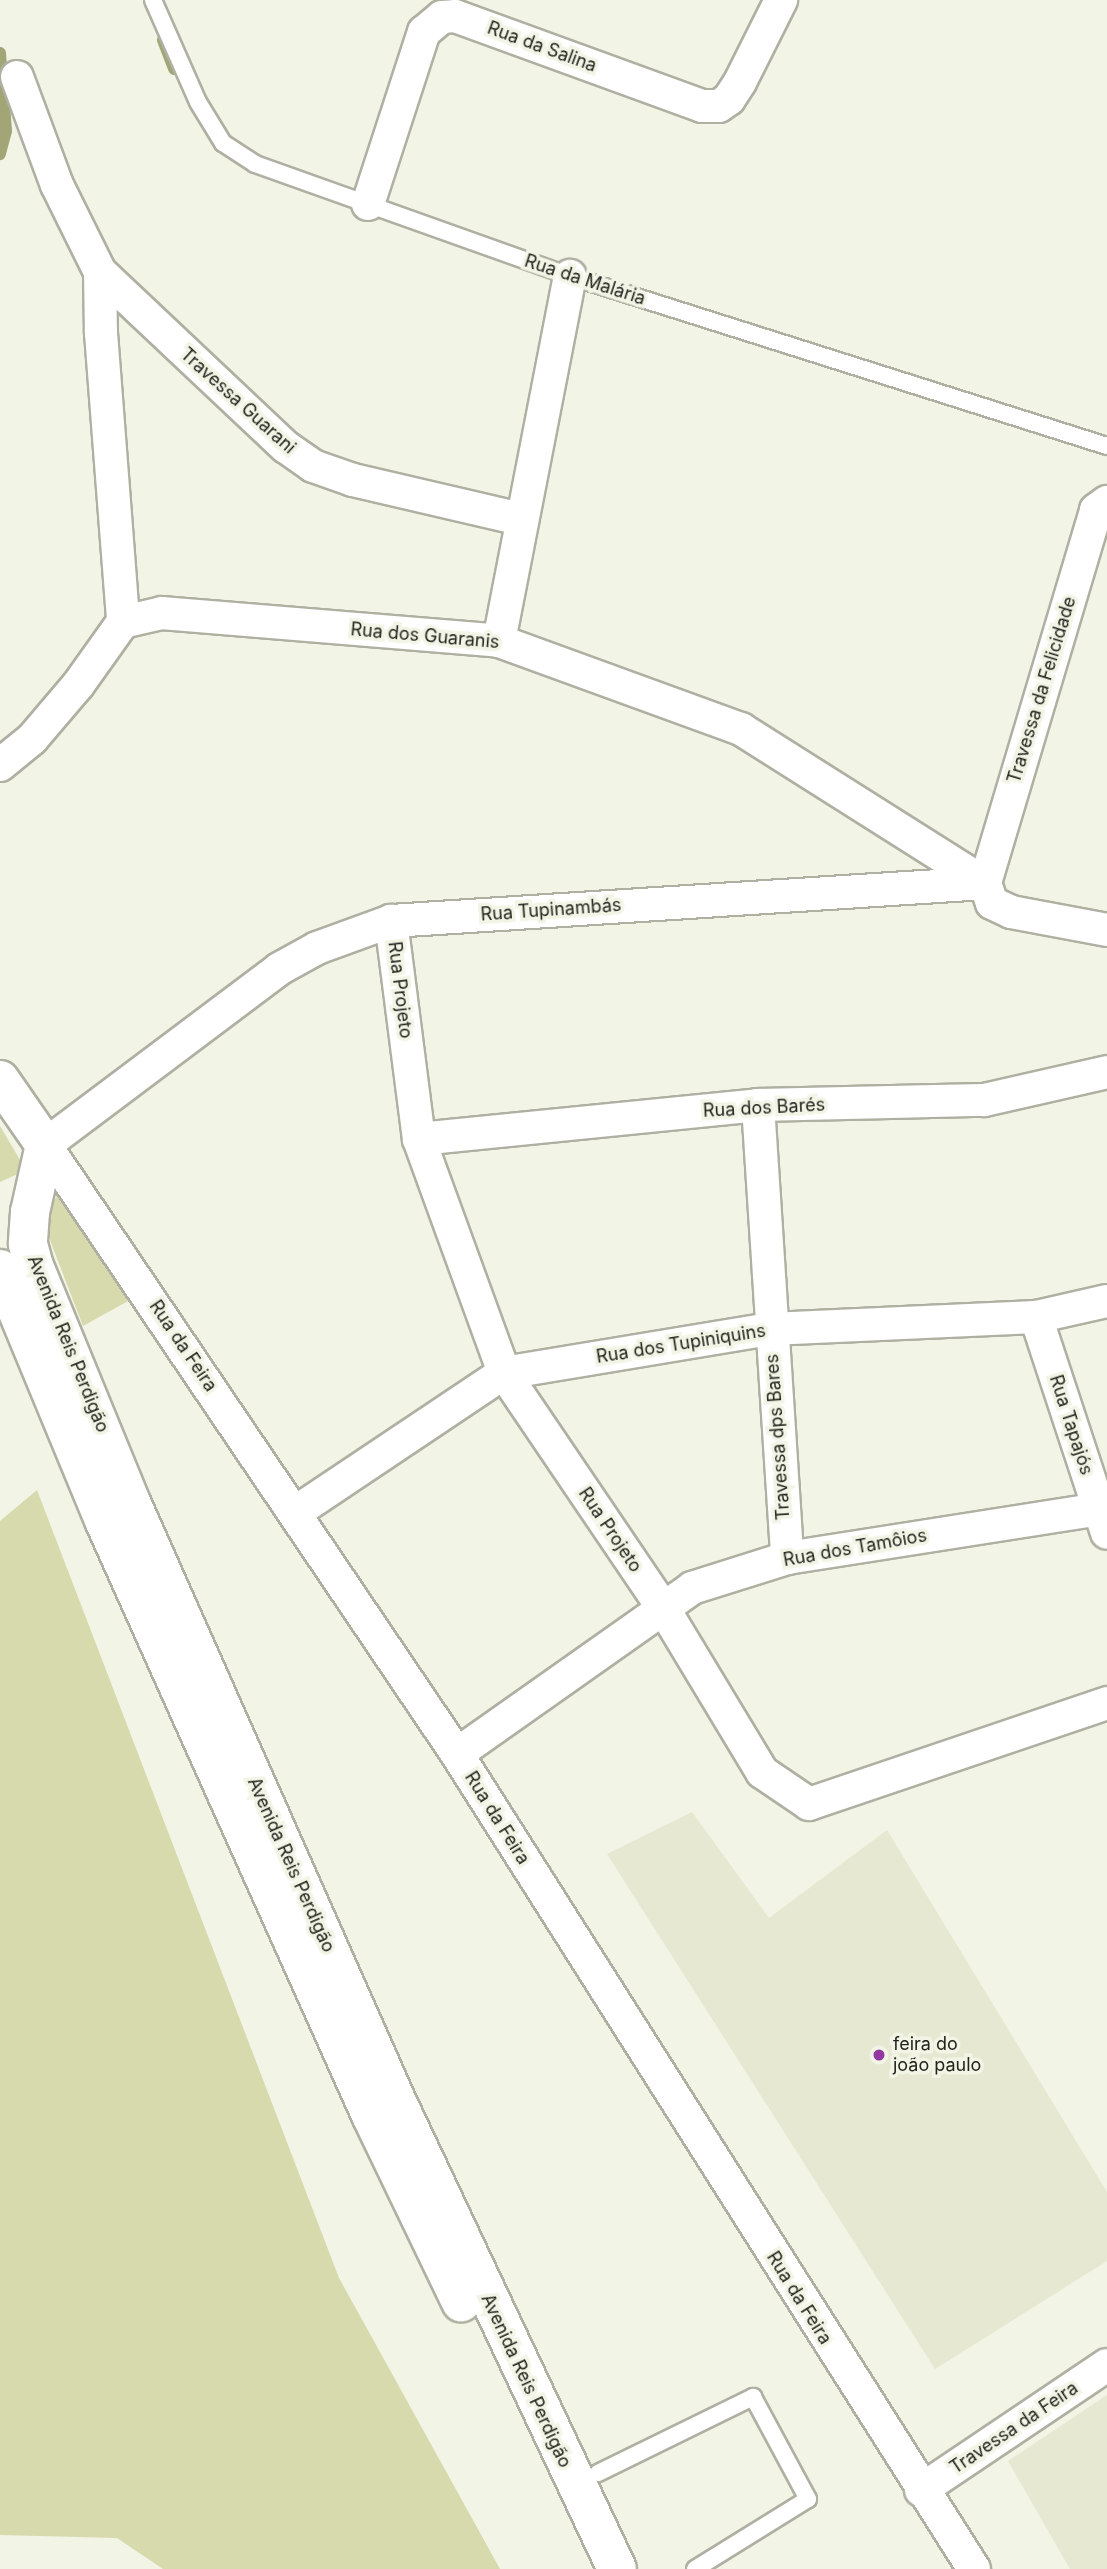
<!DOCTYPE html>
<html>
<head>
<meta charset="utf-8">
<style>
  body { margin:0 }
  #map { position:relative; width:1107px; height:2569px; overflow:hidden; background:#f2f4e5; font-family:Inter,sans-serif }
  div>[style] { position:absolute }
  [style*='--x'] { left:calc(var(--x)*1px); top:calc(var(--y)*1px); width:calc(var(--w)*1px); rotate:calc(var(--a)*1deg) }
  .built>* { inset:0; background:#e6e8d2 }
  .green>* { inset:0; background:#d7daad }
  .stream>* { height:12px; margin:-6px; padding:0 6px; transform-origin:6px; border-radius:6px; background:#a2a576 }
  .roads { filter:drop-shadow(2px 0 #afb0a2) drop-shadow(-2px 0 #afb0a2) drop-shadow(0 2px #afb0a2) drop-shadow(0 -2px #afb0a2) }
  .service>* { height:16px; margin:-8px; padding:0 8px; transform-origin:8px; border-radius:8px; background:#fff }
  .minor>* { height:32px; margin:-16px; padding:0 16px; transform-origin:16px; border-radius:16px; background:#fff }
  .tertiary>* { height:38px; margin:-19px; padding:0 19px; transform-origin:19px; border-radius:19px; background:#fff }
  .dots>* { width:19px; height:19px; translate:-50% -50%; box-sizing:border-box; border:4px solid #f2f4e5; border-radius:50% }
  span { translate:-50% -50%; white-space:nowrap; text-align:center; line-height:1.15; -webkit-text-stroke:7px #f2f4e5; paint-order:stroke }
  .street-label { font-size:18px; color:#23241e }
  .poi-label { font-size:18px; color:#23241e }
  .left { translate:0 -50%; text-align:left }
</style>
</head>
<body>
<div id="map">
  <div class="built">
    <div style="clip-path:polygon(692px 1812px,769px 1918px,887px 1830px,1107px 2192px,1107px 2261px,935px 2369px,607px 1854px)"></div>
    <div style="clip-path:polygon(1107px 2395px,1107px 2569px,1070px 2569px,1008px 2461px)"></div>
  </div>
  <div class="green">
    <div style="clip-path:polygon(0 1126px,26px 1170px,0 1182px)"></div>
    <div style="clip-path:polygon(62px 1186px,130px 1300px,83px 1326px,43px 1222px)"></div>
    <div style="clip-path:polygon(37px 1490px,339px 2278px,500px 2569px,163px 2569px,117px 2538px,0 2535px,0 1521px)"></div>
  </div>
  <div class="stream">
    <div style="--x:163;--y:40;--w:31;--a:69"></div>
    <div style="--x:0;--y:53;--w:78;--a:85.6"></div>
    <div style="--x:6;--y:131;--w:24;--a:105"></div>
  </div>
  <div class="roads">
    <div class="service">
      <div style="--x:153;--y:0;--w:111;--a:66.2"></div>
      <div style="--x:198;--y:102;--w:48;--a:58.6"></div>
      <div style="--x:223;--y:143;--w:38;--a:33"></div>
      <div style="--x:255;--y:164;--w:334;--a:19.6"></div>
      <div style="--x:570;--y:276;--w:563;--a:17.57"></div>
      <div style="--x:598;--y:2473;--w:173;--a:-26.1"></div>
      <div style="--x:753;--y:2397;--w:116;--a:61.7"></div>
      <div style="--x:808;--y:2499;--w:133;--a:148.2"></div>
    </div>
    <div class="minor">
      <div style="--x:17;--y:77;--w:115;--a:69.7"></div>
      <div style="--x:57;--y:185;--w:97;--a:63.7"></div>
      <div style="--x:100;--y:272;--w:61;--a:89.1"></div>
      <div style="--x:101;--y:333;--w:290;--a:85.6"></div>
      <div style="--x:368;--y:204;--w:181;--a:-72"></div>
      <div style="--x:424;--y:32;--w:23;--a:-40"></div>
      <div style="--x:442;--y:17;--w:13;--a:-4"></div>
      <div style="--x:455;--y:16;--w:263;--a:20"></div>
      <div style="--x:702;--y:106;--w:17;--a:0"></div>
      <div style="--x:719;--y:106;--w:12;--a:-35"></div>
      <div style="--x:729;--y:99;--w:20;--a:-57"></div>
      <div style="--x:740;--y:82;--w:92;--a:-63.4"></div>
      <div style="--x:100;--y:272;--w:255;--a:43.3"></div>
      <div style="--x:286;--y:447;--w:33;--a:35"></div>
      <div style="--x:313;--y:466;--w:42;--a:19.3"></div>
      <div style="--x:353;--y:480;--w:172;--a:13.1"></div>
      <div style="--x:499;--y:641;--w:372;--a:-79"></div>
      <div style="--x:0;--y:765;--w:41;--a:-39.1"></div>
      <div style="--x:32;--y:739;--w:71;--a:-49.6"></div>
      <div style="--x:78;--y:685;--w:77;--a:-54.5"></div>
      <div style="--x:123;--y:622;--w:40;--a:-13"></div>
      <div style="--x:162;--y:613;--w:338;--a:4.7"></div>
      <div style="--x:499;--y:641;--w:258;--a:20"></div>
      <div style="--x:741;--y:729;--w:289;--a:32.3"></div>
      <div style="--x:985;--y:883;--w:389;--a:-73.4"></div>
      <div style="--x:1096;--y:510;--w:14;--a:-36"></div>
      <div style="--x:985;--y:883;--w:21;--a:71"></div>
      <div style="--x:992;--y:903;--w:21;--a:25"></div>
      <div style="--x:1011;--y:912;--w:98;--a:10.6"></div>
      <div style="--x:391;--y:921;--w:220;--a:82.7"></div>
      <div style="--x:419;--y:1139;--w:249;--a:70"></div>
      <div style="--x:504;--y:1373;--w:282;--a:55.9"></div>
      <div style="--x:662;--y:1606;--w:194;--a:58.9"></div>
      <div style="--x:762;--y:1772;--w:57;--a:34.2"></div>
      <div style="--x:809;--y:1804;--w:315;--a:-18.7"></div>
      <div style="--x:758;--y:1105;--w:454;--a:86.3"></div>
      <div style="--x:419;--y:1139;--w:341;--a:-5.7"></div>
      <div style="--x:758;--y:1105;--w:226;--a:-1.3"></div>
      <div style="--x:984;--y:1100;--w:126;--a:-12.8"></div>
      <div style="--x:1036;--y:1317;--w:227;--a:71.8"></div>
      <div style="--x:296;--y:1512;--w:250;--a:-33.8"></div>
      <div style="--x:504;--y:1373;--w:270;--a:-9.4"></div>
      <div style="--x:770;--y:1329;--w:266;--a:-2.6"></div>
      <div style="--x:1036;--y:1317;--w:73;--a:-12.7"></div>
      <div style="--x:457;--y:1754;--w:288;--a:-35.2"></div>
      <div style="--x:692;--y:1588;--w:100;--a:-17.5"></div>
      <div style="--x:787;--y:1558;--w:316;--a:-8.9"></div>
      <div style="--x:921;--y:2490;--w:224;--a:-33.9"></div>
      <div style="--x:974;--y:2569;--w:965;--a:-122.39"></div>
      <div style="--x:457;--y:1754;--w:735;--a:-124.08"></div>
      <div style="--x:45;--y:1145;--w:293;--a:-36.9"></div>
      <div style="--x:279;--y:969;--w:43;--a:-28.9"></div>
      <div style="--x:317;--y:948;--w:79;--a:-20"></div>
      <div style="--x:391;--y:921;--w:595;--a:-3.66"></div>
    </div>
    <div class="tertiary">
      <div style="--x:0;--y:1080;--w:79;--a:55.3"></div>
      <div style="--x:45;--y:1145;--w:69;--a:102.6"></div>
      <div style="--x:30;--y:1212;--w:32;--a:94"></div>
      <div style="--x:28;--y:1244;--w:23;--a:75"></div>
      <div style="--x:34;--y:1266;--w:261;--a:67.7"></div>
      <div style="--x:133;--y:1507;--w:649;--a:66.08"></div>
      <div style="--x:396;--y:2100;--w:518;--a:64.77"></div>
      <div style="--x:0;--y:1269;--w:272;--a:67.5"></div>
      <div style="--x:104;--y:1520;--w:652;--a:65.83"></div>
      <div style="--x:371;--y:2115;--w:208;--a:64.3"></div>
    </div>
  </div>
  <div class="dots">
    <div style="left:879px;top:2055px;background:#9338a3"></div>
  </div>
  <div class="street-label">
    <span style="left:542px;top:47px;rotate:20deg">Rua da Salina</span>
    <span style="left:585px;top:280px;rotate:18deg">Rua da Malária</span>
    <span style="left:238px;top:401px;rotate:42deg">Travessa Guarani</span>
    <span style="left:425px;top:636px;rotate:5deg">Rua dos Guaranis</span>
    <span style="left:1042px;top:690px;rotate:-73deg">Travessa da Felicidade</span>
    <span style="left:551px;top:910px;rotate:-4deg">Rua Tupinambás</span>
    <span style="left:400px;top:990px;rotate:83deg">Rua Projeto</span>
    <span style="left:764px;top:1108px;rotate:-3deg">Rua dos Barés</span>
    <span style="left:68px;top:1344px;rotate:68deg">Avenida Reis Perdigão</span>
    <span style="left:681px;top:1344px;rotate:-9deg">Rua dos Tupiniquins</span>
    <span style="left:183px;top:1346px;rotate:56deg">Rua da Feira</span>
    <span style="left:1071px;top:1425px;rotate:72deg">Rua Tapajós</span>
    <span style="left:778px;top:1437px;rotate:-94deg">Travessa dps Bares</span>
    <span style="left:610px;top:1530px;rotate:56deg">Rua Projeto</span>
    <span style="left:855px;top:1548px;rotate:-10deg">Rua dos Tamôios</span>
    <span style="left:497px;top:1818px;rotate:58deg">Rua da Feira</span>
    <span style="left:291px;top:1865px;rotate:66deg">Avenida Reis Perdigão</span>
    <span style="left:799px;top:2298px;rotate:58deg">Rua da Feira</span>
    <span style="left:526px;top:2381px;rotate:65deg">Avenida Reis Perdigão</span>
    <span style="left:1014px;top:2428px;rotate:-34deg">Travessa da Feira</span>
  </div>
  <div class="poi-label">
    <span class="left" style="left:893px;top:2055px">feira do<br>joão paulo</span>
  </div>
</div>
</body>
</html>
